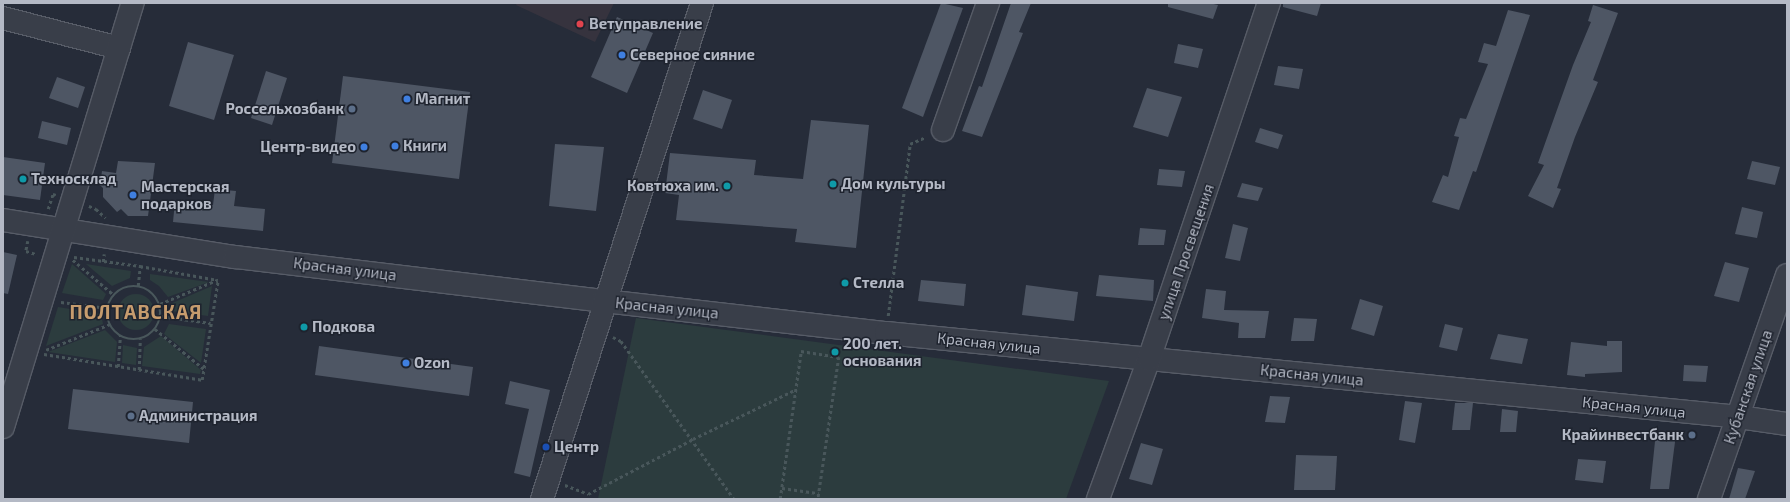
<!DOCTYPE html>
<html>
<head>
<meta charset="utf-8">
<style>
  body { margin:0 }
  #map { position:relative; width:1790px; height:502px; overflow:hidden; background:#262c39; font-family:"Exo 2",sans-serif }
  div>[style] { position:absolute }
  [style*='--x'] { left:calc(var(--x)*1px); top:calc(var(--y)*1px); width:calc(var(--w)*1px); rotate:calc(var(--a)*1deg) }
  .medical>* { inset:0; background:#36333e }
  .green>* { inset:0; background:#2c3c3e }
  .round { border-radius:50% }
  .building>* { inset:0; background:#4e5664 }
  .path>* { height:2.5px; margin-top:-1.25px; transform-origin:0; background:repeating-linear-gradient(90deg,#49575b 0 3px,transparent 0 6px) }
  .path>.ring { margin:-1.25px; padding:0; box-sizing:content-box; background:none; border:2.5px solid #49575b; border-radius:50% }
  .roads { filter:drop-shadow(1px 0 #575c67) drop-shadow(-1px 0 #575c67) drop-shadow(0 1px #575c67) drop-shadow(0 -1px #575c67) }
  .minor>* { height:22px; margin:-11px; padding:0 11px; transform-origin:11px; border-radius:11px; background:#393e49 }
  .dots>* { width:11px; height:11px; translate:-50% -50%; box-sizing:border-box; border:2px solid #1e232e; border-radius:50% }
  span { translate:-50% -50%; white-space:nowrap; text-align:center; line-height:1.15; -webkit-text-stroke:3px #1e232e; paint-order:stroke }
  .poi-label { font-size:15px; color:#b4b9c5; font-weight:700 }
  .left { translate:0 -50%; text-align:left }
  .right { translate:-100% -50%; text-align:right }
  .street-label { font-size:15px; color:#b4b9c5 }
  .district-label { font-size:19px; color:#c69c6e; font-weight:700; letter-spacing:1px }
  .frame { position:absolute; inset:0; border:4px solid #b4b9c5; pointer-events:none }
</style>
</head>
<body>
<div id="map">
  <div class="medical">
    <div style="clip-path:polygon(517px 3px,614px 3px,595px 42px,516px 5px)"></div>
  </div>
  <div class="green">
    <div style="clip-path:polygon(72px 264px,106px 294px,103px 300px,62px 293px)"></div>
    <div style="clip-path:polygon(86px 264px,131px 271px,130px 278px,112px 286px)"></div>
    <div style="clip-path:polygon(150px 274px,209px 282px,168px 297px,159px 286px,150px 280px)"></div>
    <div style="clip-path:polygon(212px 286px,208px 316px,171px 311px,170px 304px)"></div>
    <div class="round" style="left:118px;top:294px;width:36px;height:36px"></div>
    <div style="clip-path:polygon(58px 307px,101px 314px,103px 324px,46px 346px)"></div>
    <div style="clip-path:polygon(636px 318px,1109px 381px,1066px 499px,598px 499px)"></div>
    <div style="clip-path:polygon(169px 324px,206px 329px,201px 363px,164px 334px)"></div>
    <div style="clip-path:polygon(105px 330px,117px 342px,115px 362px,48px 352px)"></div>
    <div style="clip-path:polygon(161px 336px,201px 370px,200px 374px,142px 366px,144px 347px)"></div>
    <div style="clip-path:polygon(123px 345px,137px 348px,136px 365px,122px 363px)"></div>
  </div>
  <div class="building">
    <div style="clip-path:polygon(941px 3px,963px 8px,923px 117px,902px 108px)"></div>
    <div style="clip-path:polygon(1011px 3px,1031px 3px,1019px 32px,1023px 33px,982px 137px,962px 131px,979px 86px,982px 87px)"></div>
    <div style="clip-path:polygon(1168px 3px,1209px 3px,1218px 5px,1213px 19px,1168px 7px)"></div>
    <div style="clip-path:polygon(1283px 3px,1321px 3px,1317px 16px,1283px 7px)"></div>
    <div style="clip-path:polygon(1593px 5px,1618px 13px,1593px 80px,1598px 82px,1575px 137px,1557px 188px,1561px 189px,1553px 208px,1528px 196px,1544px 165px,1538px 163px,1573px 65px,1591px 22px,1588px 21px)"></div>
    <div style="clip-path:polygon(1508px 10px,1530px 15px,1476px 172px,1473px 171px,1459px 210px,1432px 202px,1443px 175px,1448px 177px,1459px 137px,1454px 136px,1460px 118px,1466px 119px,1488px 64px,1478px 62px,1484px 43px,1496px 46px)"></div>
    <div style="clip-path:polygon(617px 17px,653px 33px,627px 93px,591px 77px)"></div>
    <div style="clip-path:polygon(188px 42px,234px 55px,214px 120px,169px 106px)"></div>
    <div style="clip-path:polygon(1178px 44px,1203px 49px,1198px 68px,1174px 63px)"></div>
    <div style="clip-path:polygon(1278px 66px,1303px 69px,1299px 89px,1274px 85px)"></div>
    <div style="clip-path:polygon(266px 71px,287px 78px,272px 125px,251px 118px)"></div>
    <div style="clip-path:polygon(343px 76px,470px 92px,459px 179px,332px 163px)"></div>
    <div style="clip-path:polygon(57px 77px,85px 87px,78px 108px,49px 98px)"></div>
    <div style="clip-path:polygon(1147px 88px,1182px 97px,1168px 137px,1133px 127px)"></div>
    <div style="clip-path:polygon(703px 90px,732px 100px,722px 129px,693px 119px)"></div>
    <div style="clip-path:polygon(811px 120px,869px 125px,856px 248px,795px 242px,797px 229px,676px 220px,679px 195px,665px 193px,670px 153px,756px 160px,754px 175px,803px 179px)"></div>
    <div style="clip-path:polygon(42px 121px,71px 128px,67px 145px,38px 138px)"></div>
    <div style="clip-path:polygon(1260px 128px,1283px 135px,1278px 149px,1255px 142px)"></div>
    <div style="clip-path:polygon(555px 144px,604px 147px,596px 211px,549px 206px)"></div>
    <div style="clip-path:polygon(3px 157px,45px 163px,40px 200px,3px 195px)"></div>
    <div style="clip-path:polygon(118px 161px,155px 163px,148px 216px,128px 216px,121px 209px,117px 212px,103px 197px,103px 188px,100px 185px,102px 171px,116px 173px)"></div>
    <div style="clip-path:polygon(1752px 161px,1780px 167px,1775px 185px,1747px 179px)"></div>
    <div style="clip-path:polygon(1159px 169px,1185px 171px,1182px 187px,1157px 185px)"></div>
    <div style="clip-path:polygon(1242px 183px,1263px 188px,1258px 201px,1237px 197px)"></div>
    <div style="clip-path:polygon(215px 189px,236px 191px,234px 206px,265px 209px,263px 231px,173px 222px,175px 201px,213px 205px)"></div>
    <div style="clip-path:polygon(1742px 207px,1763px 212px,1757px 238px,1735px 234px)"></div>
    <div style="clip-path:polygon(1233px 224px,1248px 228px,1240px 261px,1225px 258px)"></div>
    <div style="clip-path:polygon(1140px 228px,1166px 230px,1164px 245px,1138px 245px)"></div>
    <div style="clip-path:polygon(3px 252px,17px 255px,8px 294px,3px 293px)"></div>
    <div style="clip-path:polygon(1725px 262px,1749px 268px,1739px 302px,1714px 296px)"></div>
    <div style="clip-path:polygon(1099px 275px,1154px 280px,1153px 301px,1096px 296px)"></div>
    <div style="clip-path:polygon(921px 280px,966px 284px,964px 306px,918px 301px)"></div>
    <div style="clip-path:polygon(1026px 285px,1078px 292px,1074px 321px,1022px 315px)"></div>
    <div style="clip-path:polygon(1206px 289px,1226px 291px,1224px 310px,1269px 311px,1265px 338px,1238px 338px,1239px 323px,1202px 318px)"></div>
    <div style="clip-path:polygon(1360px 299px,1383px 306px,1374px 336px,1351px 329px)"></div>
    <div style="clip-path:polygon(1294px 318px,1317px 319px,1314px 341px,1291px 341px)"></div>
    <div style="clip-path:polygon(1445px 324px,1463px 328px,1457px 351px,1439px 347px)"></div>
    <div style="clip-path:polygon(1498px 334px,1528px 339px,1522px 364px,1490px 359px)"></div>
    <div style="clip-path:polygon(1607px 341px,1622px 341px,1622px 372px,1585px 374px,1585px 377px,1567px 375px,1571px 342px,1607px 346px)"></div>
    <div style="clip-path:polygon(319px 346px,473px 367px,469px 396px,315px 375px)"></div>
    <div style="clip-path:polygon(1684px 365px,1708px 366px,1706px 382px,1683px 381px)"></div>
    <div style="clip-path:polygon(510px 381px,550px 390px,530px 477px,514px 473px,529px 409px,505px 404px)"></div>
    <div style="clip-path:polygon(73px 389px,193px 402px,189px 443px,68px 429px)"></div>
    <div style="clip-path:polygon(1270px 396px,1290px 397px,1285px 423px,1265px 422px)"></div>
    <div style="clip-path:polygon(1405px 401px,1422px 403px,1415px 443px,1399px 440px)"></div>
    <div style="clip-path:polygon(1455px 403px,1473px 403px,1470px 430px,1452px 430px)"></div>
    <div style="clip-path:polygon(1502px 409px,1518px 411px,1516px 432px,1500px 432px)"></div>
    <div style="clip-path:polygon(1656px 432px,1676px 434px,1669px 489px,1650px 489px)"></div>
    <div style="clip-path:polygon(1141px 443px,1163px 449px,1152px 485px,1129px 479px)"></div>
    <div style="clip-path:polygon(1296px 455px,1337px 456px,1335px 490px,1294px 490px)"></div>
    <div style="clip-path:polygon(1578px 459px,1606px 461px,1603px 483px,1575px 480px)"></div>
    <div style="clip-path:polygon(1738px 468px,1755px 471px,1745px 499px,1729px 499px)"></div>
  </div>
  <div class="path">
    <div style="--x:89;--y:206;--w:8;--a:23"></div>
    <div style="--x:96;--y:209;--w:13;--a:42"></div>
    <div style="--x:48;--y:209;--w:16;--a:-72"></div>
    <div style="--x:53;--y:194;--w:3;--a:18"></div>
    <div style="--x:28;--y:241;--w:10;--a:101"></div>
    <div style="--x:26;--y:251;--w:10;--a:17"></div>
    <div style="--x:74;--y:257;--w:67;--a:7.8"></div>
    <div style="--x:140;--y:266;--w:79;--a:10.2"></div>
    <div style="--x:73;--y:260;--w:54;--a:40.5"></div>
    <div style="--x:103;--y:262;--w:8;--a:-83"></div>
    <div style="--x:138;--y:286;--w:20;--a:-84"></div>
    <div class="ring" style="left:107px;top:286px;width:51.5px;height:51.5px"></div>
    <div style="--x:61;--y:302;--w:47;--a:7.3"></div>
    <div style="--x:160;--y:304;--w:62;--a:-22.8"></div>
    <div style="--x:161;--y:316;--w:50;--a:8"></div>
    <div style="--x:888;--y:316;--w:173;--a:-82.7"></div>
    <div style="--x:910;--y:144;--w:17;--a:-24"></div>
    <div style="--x:155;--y:329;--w:63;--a:39.2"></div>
    <div style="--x:613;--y:337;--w:9;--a:27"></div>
    <div style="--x:621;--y:341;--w:194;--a:54.4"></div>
    <div style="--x:46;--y:350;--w:69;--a:-22.1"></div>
    <div style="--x:44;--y:354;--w:160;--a:9.3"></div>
    <div style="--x:202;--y:380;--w:101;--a:-80.9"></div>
    <div style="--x:118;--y:367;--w:32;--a:-86"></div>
    <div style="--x:139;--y:370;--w:31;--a:-88"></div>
    <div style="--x:565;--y:485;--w:25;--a:21"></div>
    <div style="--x:588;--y:494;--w:119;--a:-27.6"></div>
    <div style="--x:693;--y:439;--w:113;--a:-25.7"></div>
    <div style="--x:782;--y:488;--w:37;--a:8"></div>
    <div style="--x:780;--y:499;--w:149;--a:-81.9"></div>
    <div style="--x:801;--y:351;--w:38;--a:9"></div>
    <div style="--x:839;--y:357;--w:144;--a:98.4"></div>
  </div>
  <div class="roads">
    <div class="minor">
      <div style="--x:3;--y:18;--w:120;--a:14.5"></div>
      <div style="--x:943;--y:130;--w:135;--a:-70.5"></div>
      <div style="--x:3;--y:220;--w:235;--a:9.1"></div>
      <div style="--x:235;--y:257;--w:372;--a:6.8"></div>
      <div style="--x:604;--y:301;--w:284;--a:6.5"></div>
      <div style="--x:886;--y:333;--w:857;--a:5.62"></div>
      <div style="--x:1739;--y:417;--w:49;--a:8.3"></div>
      <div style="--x:3;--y:427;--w:443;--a:-73"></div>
      <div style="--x:542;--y:499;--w:521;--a:-72.12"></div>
      <div style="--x:1098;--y:499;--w:149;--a:-70"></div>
      <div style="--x:1149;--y:359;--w:376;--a:-71.4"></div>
      <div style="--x:1709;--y:499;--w:237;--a:-70.8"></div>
    </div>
  </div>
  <div class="dots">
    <div style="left:580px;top:24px;background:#e0444e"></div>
    <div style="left:622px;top:55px;background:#3f7fe0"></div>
    <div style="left:407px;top:99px;background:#3f7fe0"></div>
    <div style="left:352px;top:109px;background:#5c6f8a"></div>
    <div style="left:395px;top:146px;background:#3f7fe0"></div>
    <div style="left:364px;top:147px;background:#3f7fe0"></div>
    <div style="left:23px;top:179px;background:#0f9aa8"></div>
    <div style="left:833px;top:184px;background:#0f9aa8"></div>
    <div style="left:727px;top:186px;background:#0f9aa8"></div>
    <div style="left:133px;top:195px;background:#3f7fe0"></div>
    <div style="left:845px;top:283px;background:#0f9aa8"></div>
    <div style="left:304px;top:327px;background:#0f9aa8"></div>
    <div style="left:835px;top:352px;background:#0f9aa8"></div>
    <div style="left:406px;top:363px;background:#3f7fe0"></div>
    <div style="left:131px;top:416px;background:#5c6f8a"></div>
    <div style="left:1692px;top:435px;background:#5c6f8a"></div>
    <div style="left:546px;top:447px;background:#1a4fb4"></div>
  </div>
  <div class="poi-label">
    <span class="left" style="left:589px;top:24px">Ветуправление</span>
    <span class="left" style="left:630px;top:55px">Северное сияние</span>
    <span class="left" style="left:415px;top:99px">Магнит</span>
    <span class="right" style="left:344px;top:109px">Россельхозбанк</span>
    <span class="left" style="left:403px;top:146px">Книги</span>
    <span class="right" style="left:356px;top:147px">Центр-видео</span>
    <span class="left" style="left:31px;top:179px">Техносклад</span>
    <span class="left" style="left:841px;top:184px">Дом культуры</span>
    <span class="left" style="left:141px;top:195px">Мастерская<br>подарков</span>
    <span class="right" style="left:719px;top:186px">Ковтюха им.</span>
    <span class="left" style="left:853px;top:283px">Стелла</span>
    <span class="left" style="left:312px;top:327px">Подкова</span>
    <span class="left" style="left:843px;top:352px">200 лет.<br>основания</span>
    <span class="left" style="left:414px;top:363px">Ozon</span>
    <span class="left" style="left:139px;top:416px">Администрация</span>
    <span class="right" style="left:1684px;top:435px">Крайинвестбанк</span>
    <span class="left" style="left:554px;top:447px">Центр</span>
  </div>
  <div class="street-label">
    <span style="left:1186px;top:252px;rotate:-71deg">улица Просвещения</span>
    <span style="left:345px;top:269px;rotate:7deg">Красная улица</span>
    <span style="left:667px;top:308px;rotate:6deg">Красная улица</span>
    <span style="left:989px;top:343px;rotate:6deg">Красная улица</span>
    <span style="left:1312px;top:375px;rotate:6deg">Красная улица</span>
    <span style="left:1748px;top:387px;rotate:-71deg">Кубанская улица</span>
    <span style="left:1634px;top:407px;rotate:6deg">Красная улица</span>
  </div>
  <div class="district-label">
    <span style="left:136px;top:312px">ПОЛТАВСКАЯ</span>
  </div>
  <div class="frame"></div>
</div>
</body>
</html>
